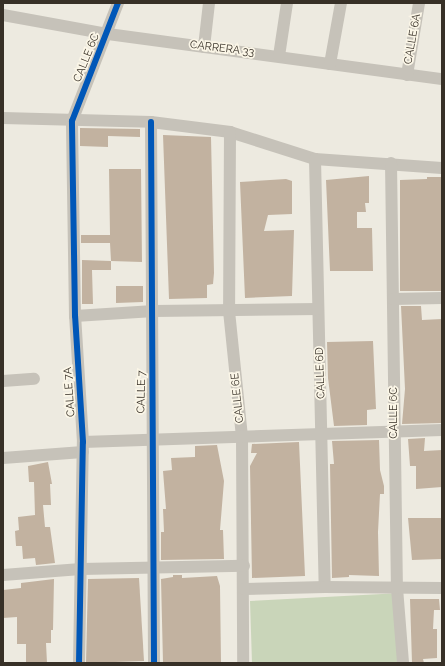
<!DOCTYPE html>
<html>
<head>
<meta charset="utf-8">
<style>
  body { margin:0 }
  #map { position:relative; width:445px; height:666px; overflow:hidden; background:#edeae0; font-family:Raleway,sans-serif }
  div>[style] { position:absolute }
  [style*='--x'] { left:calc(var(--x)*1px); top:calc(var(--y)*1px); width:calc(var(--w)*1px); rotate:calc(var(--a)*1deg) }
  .green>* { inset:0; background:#c9d5b9 }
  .building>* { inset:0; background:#c2b2a0 }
  .street>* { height:12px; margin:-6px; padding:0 6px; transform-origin:6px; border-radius:6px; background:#c6c2b9 }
  .cycleway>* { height:6px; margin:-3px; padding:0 3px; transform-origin:3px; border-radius:3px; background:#0057b8 }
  span { translate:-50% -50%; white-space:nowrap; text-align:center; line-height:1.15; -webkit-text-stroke:3.5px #fbf6e7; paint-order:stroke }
  .street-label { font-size:11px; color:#373027 }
  .frame { position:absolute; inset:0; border:4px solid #373027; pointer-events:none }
</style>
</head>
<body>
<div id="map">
  <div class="green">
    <div style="clip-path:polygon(401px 593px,404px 663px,252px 663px,250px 601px)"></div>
  </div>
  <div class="building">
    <div style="clip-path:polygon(80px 128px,140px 129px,140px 137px,108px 136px,108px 147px,80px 146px)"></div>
    <div style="clip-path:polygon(163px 135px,211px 137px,214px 273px,213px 284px,207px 285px,207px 298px,169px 299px)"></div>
    <div style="clip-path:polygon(109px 169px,141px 169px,142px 262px,111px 261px,110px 243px,81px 243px,81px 235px,110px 235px)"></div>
    <div style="clip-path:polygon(369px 176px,369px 203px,365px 203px,366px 212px,357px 212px,357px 228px,372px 228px,373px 271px,330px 271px,326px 180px)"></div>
    <div style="clip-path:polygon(427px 177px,442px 177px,442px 291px,400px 291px,400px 180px,427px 179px)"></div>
    <div style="clip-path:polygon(286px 179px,292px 181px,292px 214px,268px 215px,264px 231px,294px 230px,292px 296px,245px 298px,240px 182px)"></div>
    <div style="clip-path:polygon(82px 260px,111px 261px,111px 270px,92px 270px,93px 304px,82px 304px)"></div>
    <div style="clip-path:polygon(116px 286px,143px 286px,143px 302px,116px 303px)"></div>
    <div style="clip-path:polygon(401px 306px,421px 306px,422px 320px,442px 319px,442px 423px,402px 424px,405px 389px)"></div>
    <div style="clip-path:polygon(373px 341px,376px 409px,367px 410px,367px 425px,334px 426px,328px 378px,327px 342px)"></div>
    <div style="clip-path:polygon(425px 438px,424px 451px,442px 450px,442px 487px,416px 489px,416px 466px,410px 466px,408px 439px)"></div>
    <div style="clip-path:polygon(379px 440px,380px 470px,384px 486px,384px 494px,380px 494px,378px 532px,379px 576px,349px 575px,349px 577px,332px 578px,330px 464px,334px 464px,332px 441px)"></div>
    <div style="clip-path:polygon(299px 442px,305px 576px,252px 578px,250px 466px,257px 453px,251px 453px,252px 444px)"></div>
    <div style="clip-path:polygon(217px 445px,224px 481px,220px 530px,223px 530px,224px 559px,161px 560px,161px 532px,164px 532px,163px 509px,166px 509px,163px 471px,172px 470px,171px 458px,195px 457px,195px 446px)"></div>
    <div style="clip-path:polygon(48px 462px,52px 484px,50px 484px,51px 505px,43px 505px,45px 527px,50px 527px,55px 563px,36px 565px,35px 558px,23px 559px,22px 546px,16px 546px,15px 531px,19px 530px,18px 517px,35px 515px,34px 482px,29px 482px,28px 466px)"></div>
    <div style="clip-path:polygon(408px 518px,442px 518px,442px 559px,412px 560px)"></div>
    <div style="clip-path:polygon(173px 575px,182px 575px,182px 578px,217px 576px,220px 586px,221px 663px,163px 663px,161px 579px,173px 577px)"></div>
    <div style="clip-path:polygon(139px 578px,144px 661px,86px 663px,88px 579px)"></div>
    <div style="clip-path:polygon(54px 579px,53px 630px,51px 630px,51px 643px,46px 643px,47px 663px,26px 663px,26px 644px,17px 644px,17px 617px,3px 618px,3px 590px,21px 588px,21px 583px)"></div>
    <div style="clip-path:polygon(410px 599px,439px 599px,440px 610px,434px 610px,433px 629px,437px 629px,437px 658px,423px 659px,424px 663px,412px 663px)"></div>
  </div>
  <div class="street">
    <div style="--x:3;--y:15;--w:107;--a:10.3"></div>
    <div style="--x:108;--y:34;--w:337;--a:7.7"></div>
    <div style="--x:204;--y:47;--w:44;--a:-83.5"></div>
    <div style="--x:279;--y:56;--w:54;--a:-81.4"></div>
    <div style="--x:330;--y:64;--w:62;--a:-79.8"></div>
    <div style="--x:407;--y:75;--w:73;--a:-80.5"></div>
    <div style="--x:3;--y:118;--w:148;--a:1.5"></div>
    <div style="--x:151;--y:122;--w:80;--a:7.2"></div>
    <div style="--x:230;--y:132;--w:89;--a:17.6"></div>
    <div style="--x:315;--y:159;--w:127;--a:4.1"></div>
    <div style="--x:151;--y:122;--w:541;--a:89.68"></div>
    <div style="--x:230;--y:132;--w:179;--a:90.3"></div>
    <div style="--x:229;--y:311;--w:126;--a:84.1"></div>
    <div style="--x:242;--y:436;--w:227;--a:89.7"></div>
    <div style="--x:315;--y:159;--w:428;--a:88.7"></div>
    <div style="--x:391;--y:163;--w:425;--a:89.2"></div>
    <div style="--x:397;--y:588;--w:75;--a:85.4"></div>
    <div style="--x:393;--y:299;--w:49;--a:-1.2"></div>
    <div style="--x:75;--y:316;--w:79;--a:-3.6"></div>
    <div style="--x:154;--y:311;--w:164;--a:-0.7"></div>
    <div style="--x:3;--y:381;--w:31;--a:-4"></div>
    <div style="--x:83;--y:442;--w:359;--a:-1.9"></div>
    <div style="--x:3;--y:458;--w:80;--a:-4.3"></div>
    <div style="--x:3;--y:575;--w:78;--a:-4.4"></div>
    <div style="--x:81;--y:569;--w:163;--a:-1.1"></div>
    <div style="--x:244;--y:589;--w:81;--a:-1.4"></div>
    <div style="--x:325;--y:587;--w:117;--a:0.5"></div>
    <div style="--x:79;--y:663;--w:221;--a:-89"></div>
    <div style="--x:83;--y:442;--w:126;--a:-93.6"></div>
    <div style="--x:75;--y:316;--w:195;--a:-90.9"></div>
    <div style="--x:72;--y:121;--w:127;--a:-68.7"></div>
  </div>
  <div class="cycleway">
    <div style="--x:151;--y:122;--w:541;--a:89.68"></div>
    <div style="--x:79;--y:663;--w:221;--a:-89"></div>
    <div style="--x:83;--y:442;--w:126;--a:-93.6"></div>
    <div style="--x:75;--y:316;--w:195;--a:-90.9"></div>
    <div style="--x:72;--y:121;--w:127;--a:-68.7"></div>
  </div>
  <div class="street-label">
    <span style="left:413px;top:39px;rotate:-80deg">CALLE 6A</span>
    <span style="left:222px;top:49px;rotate:7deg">CARRERA 33</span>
    <span style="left:87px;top:58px;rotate:-68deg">CALLE 6C</span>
    <span style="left:321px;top:373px;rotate:-92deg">CALLE 6D</span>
    <span style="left:70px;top:392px;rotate:-94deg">CALLE 7A</span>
    <span style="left:142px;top:392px;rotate:-89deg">CALLE 7</span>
    <span style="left:238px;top:398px;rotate:-96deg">CALLE 6E</span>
    <span style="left:394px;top:413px;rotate:-90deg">CALLE 6C</span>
  </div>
  <div class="frame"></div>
</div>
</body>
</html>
